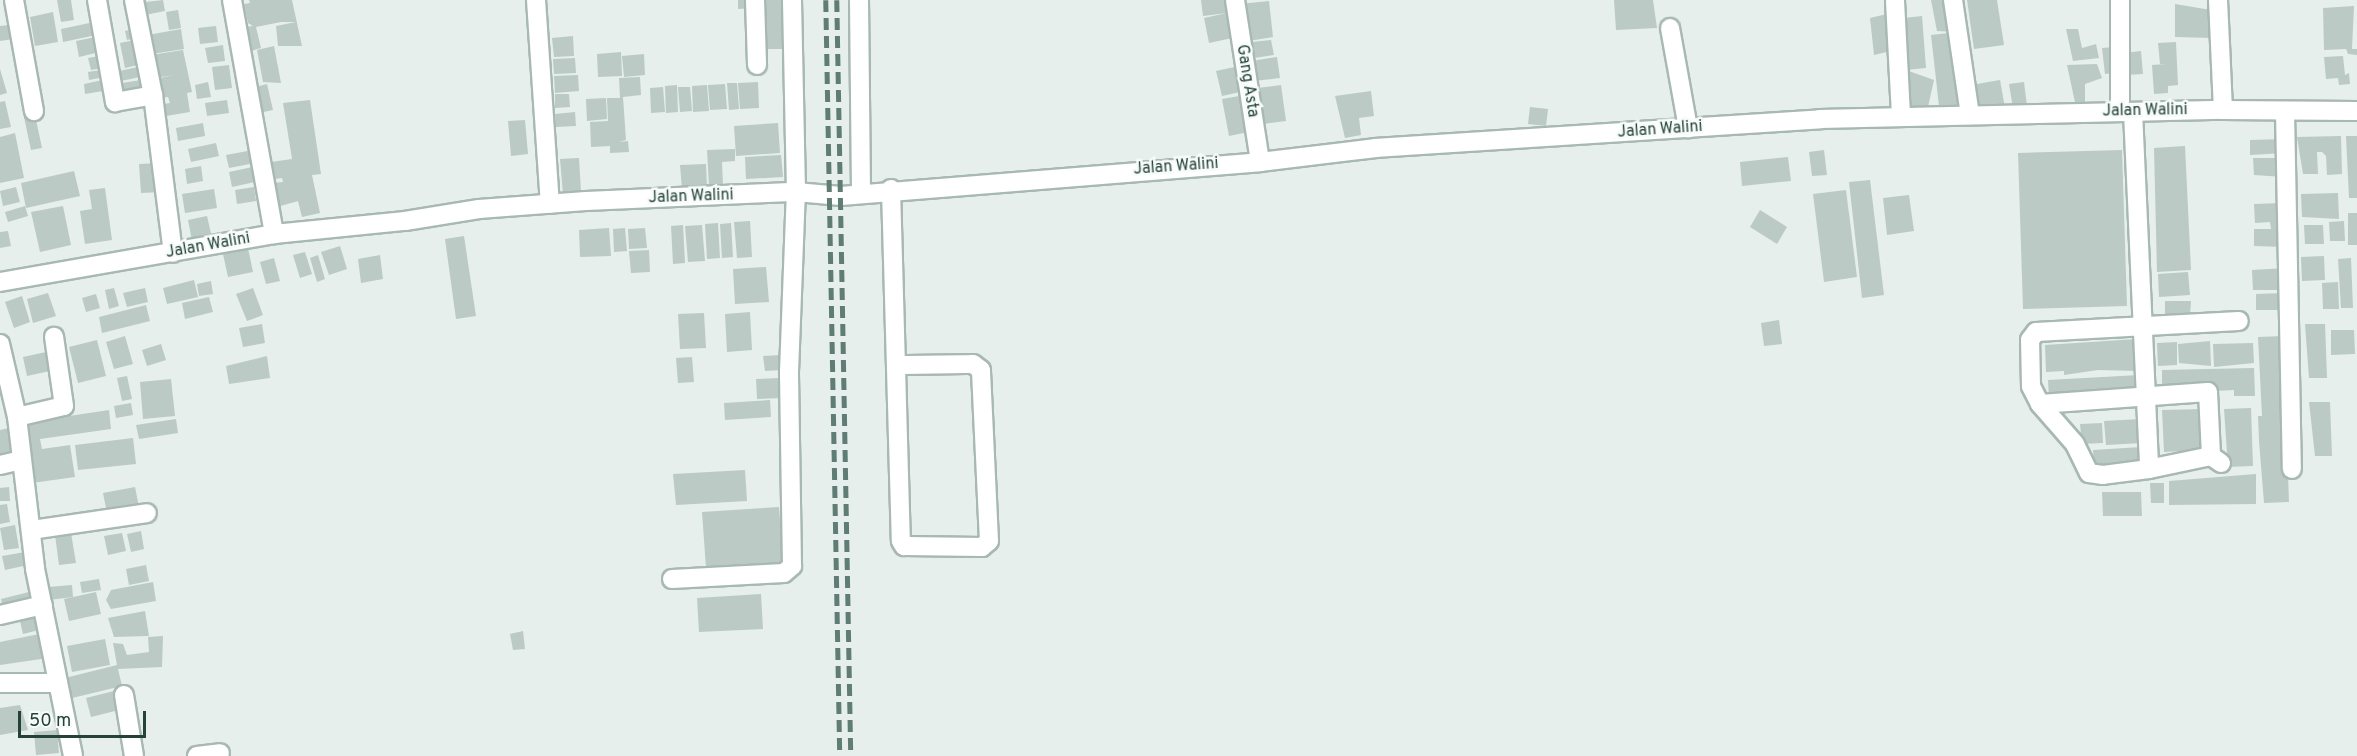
<!DOCTYPE html>
<html>
<head>
<meta charset="utf-8">
<style>
  body { margin:0 }
  #map { position:relative; width:2357px; height:756px; overflow:hidden; background:#e6efeb; font-family:Overpass,sans-serif }
  div>[style] { position:absolute }
  [style*='--x'] { left:calc(var(--x)*1px); top:calc(var(--y)*1px); width:calc(var(--w)*1px); rotate:calc(var(--a)*1deg) }
  .building>* { inset:0; background:#bbcac4 }
  .roads { filter:drop-shadow(2px 0 #a8b8b2) drop-shadow(-2px 0 #a8b8b2) drop-shadow(0 2px #a8b8b2) drop-shadow(0 -2px #a8b8b2) }
  .street>* { height:18px; margin:-9px; padding:0 9px; transform-origin:9px; border-radius:9px; background:#fff }
  .secondary>* { height:18px; margin:-9px; padding:0 9px; transform-origin:9px; border-radius:9px; background:#fff }
  .rail>* { height:4.5px; margin-top:-2.25px; transform-origin:0; background:repeating-linear-gradient(90deg,#5f7d75 0 12px,transparent 0 18px) }
  span { translate:-50% -50%; white-space:nowrap; text-align:center; line-height:1.15; -webkit-text-stroke:5px #f7fbf9; paint-order:stroke }
  .street-label { font-size:16px; color:#24423a }
  .scale { position:absolute; left:18px; top:711px; width:128px; height:27px; box-sizing:border-box; border:3px solid #24423a; border-top:0; padding-left:8px; font-size:18px; line-height:21px; white-space:nowrap; color:#24423a; -webkit-text-stroke:4px #f7fbf9; paint-order:stroke }
</style>
</head>
<body>
<div id="map">
  <div class="building">
    <div style="clip-path:polygon(57px 0,71px 0,74px 20px,61px 22px)"></div>
    <div style="clip-path:polygon(163px 0,165px 11px,140px 16px,137px 3px)"></div>
    <div style="clip-path:polygon(249px 0,292px 0,302px 46px,278px 46px,276px 26px,296px 22px,281px 22px,256px 27px,261px 48px,244px 53px,238px 28px,253px 26px,248px 23px,244px 4px,250px 3px)"></div>
    <div style="clip-path:polygon(738px 0,755px 0,755px 8px,738px 9px)"></div>
    <div style="clip-path:polygon(764px 0,789px 0,790px 49px,765px 49px)"></div>
    <div style="clip-path:polygon(1201px 0,1230px 0,1237px 37px,1209px 43px,1204px 18px,1227px 13px,1203px 16px)"></div>
    <div style="clip-path:polygon(1614px 0,1653px 0,1657px 28px,1616px 30px)"></div>
    <div style="clip-path:polygon(1931px 0,1948px 0,1957px 32px,1937px 31px)"></div>
    <div style="clip-path:polygon(1967px 0,1997px 0,2004px 45px,1974px 49px)"></div>
    <div style="clip-path:polygon(1269px 1px,1273px 37px,1248px 41px,1240px 4px)"></div>
    <div style="clip-path:polygon(2175px 4px,2211px 10px,2212px 38px,2175px 37px)"></div>
    <div style="clip-path:polygon(2354px 6px,2352px 49px,2357px 49px,2357px 55px,2348px 54px,2346px 49px,2324px 50px,2323px 8px)"></div>
    <div style="clip-path:polygon(178px 10px,181px 28px,169px 30px,166px 12px)"></div>
    <div style="clip-path:polygon(53px 12px,58px 42px,35px 46px,30px 17px)"></div>
    <div style="clip-path:polygon(1887px 14px,1891px 51px,1874px 55px,1870px 18px)"></div>
    <div style="clip-path:polygon(1922px 16px,1926px 68px,1906px 70px,1934px 80px,1928px 107px,1911px 109px,1906px 70px,1904px 18px)"></div>
    <div style="clip-path:polygon(99px 21px,101px 34px,63px 42px,61px 29px)"></div>
    <div style="clip-path:polygon(18px 24px,20px 38px,0 41px,0 26px)"></div>
    <div style="clip-path:polygon(216px 26px,218px 42px,200px 44px,198px 28px)"></div>
    <div style="clip-path:polygon(139px 28px,141px 37px,127px 40px,125px 31px)"></div>
    <div style="clip-path:polygon(181px 29px,184px 49px,152px 54px,148px 35px)"></div>
    <div style="clip-path:polygon(2066px 29px,2078px 29px,2082px 48px,2096px 44px,2099px 58px,2073px 61px)"></div>
    <div style="clip-path:polygon(1957px 32px,1954px 79px,1962px 109px,1939px 106px,1931px 35px)"></div>
    <div style="clip-path:polygon(101px 36px,104px 51px,79px 57px,76px 41px)"></div>
    <div style="clip-path:polygon(573px 36px,574px 56px,554px 57px,552px 38px)"></div>
    <div style="clip-path:polygon(140px 39px,146px 63px,125px 68px,120px 43px)"></div>
    <div style="clip-path:polygon(1271px 40px,1274px 55px,1254px 58px,1252px 42px)"></div>
    <div style="clip-path:polygon(2176px 42px,2178px 85px,2168px 86px,2168px 93px,2154px 94px,2152px 65px,2166px 64px,2160px 64px,2158px 43px)"></div>
    <div style="clip-path:polygon(223px 45px,225px 61px,208px 63px,205px 48px)"></div>
    <div style="clip-path:polygon(274px 46px,281px 83px,263px 82px,257px 50px)"></div>
    <div style="clip-path:polygon(2114px 47px,2113px 73px,2105px 74px,2102px 48px)"></div>
    <div style="clip-path:polygon(183px 50px,192px 92px,187px 93px,190px 112px,166px 116px,164px 104px,170px 103px,168px 97px,158px 98px,155px 79px,174px 75px,155px 78px,151px 55px)"></div>
    <div style="clip-path:polygon(2141px 51px,2143px 74px,2126px 75px,2124px 53px)"></div>
    <div style="clip-path:polygon(621px 52px,622px 76px,598px 77px,597px 54px)"></div>
    <div style="clip-path:polygon(644px 54px,645px 75px,624px 77px,622px 56px)"></div>
    <div style="clip-path:polygon(105px 55px,108px 67px,91px 70px,88px 58px)"></div>
    <div style="clip-path:polygon(2343px 56px,2345px 75px,2349px 73px,2350px 84px,2339px 85px,2338px 78px,2326px 79px,2324px 57px)"></div>
    <div style="clip-path:polygon(1277px 57px,1280px 78px,1254px 81px,1251px 61px)"></div>
    <div style="clip-path:polygon(575px 58px,576px 73px,554px 74px,553px 59px)"></div>
    <div style="clip-path:polygon(2097px 64px,2102px 78px,2085px 84px,2085px 102px,2076px 107px,2067px 65px)"></div>
    <div style="clip-path:polygon(229px 65px,232px 88px,215px 90px,212px 67px)"></div>
    <div style="clip-path:polygon(143px 66px,145px 76px,121px 81px,119px 71px)"></div>
    <div style="clip-path:polygon(1239px 66px,1245px 91px,1222px 96px,1216px 71px)"></div>
    <div style="clip-path:polygon(0 69px,7px 93px,0 95px)"></div>
    <div style="clip-path:polygon(107px 69px,109px 76px,89px 80px,88px 72px)"></div>
    <div style="clip-path:polygon(578px 75px,579px 91px,555px 93px,554px 76px)"></div>
    <div style="clip-path:polygon(640px 77px,641px 95px,623px 97px,626px 140px,619px 142px,628px 141px,629px 152px,610px 153px,610px 146px,591px 147px,590px 122px,608px 121px,607px 98px,620px 98px,619px 78px)"></div>
    <div style="clip-path:polygon(107px 79px,109px 90px,85px 94px,84px 84px)"></div>
    <div style="clip-path:polygon(147px 79px,150px 95px,125px 99px,122px 83px)"></div>
    <div style="clip-path:polygon(2000px 80px,2005px 108px,1976px 112px,1971px 85px)"></div>
    <div style="clip-path:polygon(208px 82px,211px 97px,197px 99px,195px 85px)"></div>
    <div style="clip-path:polygon(758px 82px,759px 108px,740px 109px,738px 83px)"></div>
    <div style="clip-path:polygon(2024px 82px,2027px 106px,2013px 108px,2009px 84px)"></div>
    <div style="clip-path:polygon(727px 83px,737px 83px,739px 109px,729px 110px)"></div>
    <div style="clip-path:polygon(267px 84px,273px 110px,254px 114px,248px 89px)"></div>
    <div style="clip-path:polygon(725px 84px,727px 109px,710px 110px,708px 85px)"></div>
    <div style="clip-path:polygon(677px 85px,678px 112px,666px 113px,665px 86px)"></div>
    <div style="clip-path:polygon(707px 85px,709px 111px,693px 112px,692px 86px)"></div>
    <div style="clip-path:polygon(1281px 85px,1286px 121px,1263px 124px,1257px 88px)"></div>
    <div style="clip-path:polygon(663px 87px,665px 112px,651px 113px,650px 88px)"></div>
    <div style="clip-path:polygon(678px 87px,690px 87px,692px 111px,680px 112px)"></div>
    <div style="clip-path:polygon(1371px 91px,1374px 116px,1359px 118px,1361px 135px,1345px 138px,1335px 96px)"></div>
    <div style="clip-path:polygon(555px 94px,569px 94px,570px 107px,555px 108px)"></div>
    <div style="clip-path:polygon(1245px 95px,1253px 131px,1229px 136px,1222px 99px)"></div>
    <div style="clip-path:polygon(586px 99px,606px 98px,607px 119px,587px 121px)"></div>
    <div style="clip-path:polygon(227px 100px,229px 113px,207px 116px,205px 103px)"></div>
    <div style="clip-path:polygon(310px 100px,321px 174px,312px 175px,320px 213px,302px 217px,298px 201px,277px 207px,271px 183px,283px 182px,282px 178px,266px 180px,264px 163px,292px 159px,283px 103px)"></div>
    <div style="clip-path:polygon(5px 101px,11px 127px,0 129px,0 102px)"></div>
    <div style="clip-path:polygon(1530px 107px,1548px 109px,1546px 126px,1528px 124px)"></div>
    <div style="clip-path:polygon(575px 112px,576px 126px,556px 127px,555px 114px)"></div>
    <div style="clip-path:polygon(35px 115px,42px 148px,31px 150px,24px 117px)"></div>
    <div style="clip-path:polygon(525px 120px,528px 154px,511px 156px,508px 121px)"></div>
    <div style="clip-path:polygon(203px 123px,205px 136px,178px 141px,176px 128px)"></div>
    <div style="clip-path:polygon(778px 123px,780px 153px,736px 156px,734px 126px)"></div>
    <div style="clip-path:polygon(15px 133px,24px 178px,0 183px,0 137px)"></div>
    <div style="clip-path:polygon(2341px 136px,2342px 174px,2327px 175px,2326px 156px,2322px 152px,2317px 152px,2318px 174px,2303px 174px,2297px 137px)"></div>
    <div style="clip-path:polygon(2346px 136px,2357px 136px,2357px 198px,2349px 198px)"></div>
    <div style="clip-path:polygon(2284px 139px,2284px 153px,2250px 155px,2250px 140px)"></div>
    <div style="clip-path:polygon(216px 143px,219px 156px,191px 162px,188px 149px)"></div>
    <div style="clip-path:polygon(2185px 146px,2191px 270px,2157px 272px,2154px 148px)"></div>
    <div style="clip-path:polygon(735px 149px,735px 161px,722px 162px,723px 186px,709px 186px,707px 150px)"></div>
    <div style="clip-path:polygon(253px 150px,255px 163px,229px 168px,226px 155px)"></div>
    <div style="clip-path:polygon(1824px 150px,1827px 175px,1812px 176px,1809px 152px)"></div>
    <div style="clip-path:polygon(2122px 150px,2127px 306px,2023px 309px,2018px 153px)"></div>
    <div style="clip-path:polygon(781px 155px,783px 177px,746px 179px,745px 157px)"></div>
    <div style="clip-path:polygon(1788px 157px,1791px 181px,1742px 186px,1740px 162px)"></div>
    <div style="clip-path:polygon(579px 158px,581px 192px,563px 194px,560px 159px)"></div>
    <div style="clip-path:polygon(2253px 158px,2284px 158px,2284px 177px,2254px 175px)"></div>
    <div style="clip-path:polygon(161px 163px,162px 192px,141px 193px,139px 164px)"></div>
    <div style="clip-path:polygon(706px 164px,707px 188px,682px 189px,680px 165px)"></div>
    <div style="clip-path:polygon(201px 166px,203px 181px,187px 184px,185px 169px)"></div>
    <div style="clip-path:polygon(257px 166px,260px 181px,232px 187px,229px 172px)"></div>
    <div style="clip-path:polygon(74px 171px,80px 196px,26px 208px,21px 183px)"></div>
    <div style="clip-path:polygon(1870px 180px,1884px 295px,1862px 298px,1849px 182px)"></div>
    <div style="clip-path:polygon(16px 187px,20px 202px,3px 206px,0 191px)"></div>
    <div style="clip-path:polygon(254px 187px,256px 201px,237px 204px,235px 190px)"></div>
    <div style="clip-path:polygon(105px 188px,112px 240px,85px 244px,80px 211px,92px 209px,89px 190px)"></div>
    <div style="clip-path:polygon(214px 189px,217px 208px,185px 213px,182px 194px)"></div>
    <div style="clip-path:polygon(1846px 190px,1857px 277px,1824px 282px,1813px 194px)"></div>
    <div style="clip-path:polygon(2338px 193px,2339px 219px,2302px 217px,2301px 194px)"></div>
    <div style="clip-path:polygon(1909px 195px,1914px 231px,1887px 235px,1883px 198px)"></div>
    <div style="clip-path:polygon(2282px 203px,2284px 247px,2254px 246px,2254px 229px,2271px 229px,2270px 222px,2255px 223px,2254px 204px)"></div>
    <div style="clip-path:polygon(25px 206px,28px 216px,8px 222px,5px 212px)"></div>
    <div style="clip-path:polygon(63px 206px,71px 245px,40px 252px,31px 212px)"></div>
    <div style="clip-path:polygon(1760px 210px,1787px 227px,1777px 244px,1750px 227px)"></div>
    <div style="clip-path:polygon(2348px 213px,2357px 213px,2357px 245px,2348px 245px)"></div>
    <div style="clip-path:polygon(207px 216px,213px 242px,193px 246px,188px 220px)"></div>
    <div style="clip-path:polygon(750px 221px,752px 257px,737px 258px,734px 222px)"></div>
    <div style="clip-path:polygon(2344px 221px,2345px 241px,2330px 241px,2329px 222px)"></div>
    <div style="clip-path:polygon(718px 223px,720px 258px,707px 259px,705px 224px)"></div>
    <div style="clip-path:polygon(731px 223px,733px 257px,722px 258px,720px 224px)"></div>
    <div style="clip-path:polygon(683px 225px,685px 263px,673px 264px,671px 226px)"></div>
    <div style="clip-path:polygon(702px 225px,705px 261px,688px 262px,685px 226px)"></div>
    <div style="clip-path:polygon(2304px 225px,2323px 225px,2324px 244px,2305px 244px)"></div>
    <div style="clip-path:polygon(609px 228px,611px 256px,580px 257px,579px 230px)"></div>
    <div style="clip-path:polygon(625px 228px,627px 251px,614px 252px,613px 229px)"></div>
    <div style="clip-path:polygon(645px 228px,647px 248px,629px 249px,628px 229px)"></div>
    <div style="clip-path:polygon(8px 231px,11px 246px,0 248px,0 232px)"></div>
    <div style="clip-path:polygon(464px 236px,476px 316px,456px 319px,445px 239px)"></div>
    <div style="clip-path:polygon(340px 246px,347px 269px,329px 275px,321px 252px)"></div>
    <div style="clip-path:polygon(248px 248px,253px 272px,228px 277px,223px 254px)"></div>
    <div style="clip-path:polygon(649px 250px,650px 272px,631px 273px,629px 251px)"></div>
    <div style="clip-path:polygon(305px 252px,312px 274px,300px 278px,293px 255px)"></div>
    <div style="clip-path:polygon(318px 255px,325px 279px,317px 282px,310px 258px)"></div>
    <div style="clip-path:polygon(380px 255px,383px 279px,361px 283px,358px 259px)"></div>
    <div style="clip-path:polygon(2324px 256px,2325px 280px,2302px 281px,2301px 257px)"></div>
    <div style="clip-path:polygon(274px 258px,280px 281px,266px 284px,260px 262px)"></div>
    <div style="clip-path:polygon(2351px 258px,2353px 308px,2341px 308px,2338px 259px)"></div>
    <div style="clip-path:polygon(766px 267px,769px 302px,735px 304px,733px 269px)"></div>
    <div style="clip-path:polygon(2285px 268px,2285px 290px,2253px 290px,2252px 270px)"></div>
    <div style="clip-path:polygon(2188px 272px,2190px 295px,2159px 297px,2158px 274px)"></div>
    <div style="clip-path:polygon(194px 280px,198px 297px,167px 304px,163px 288px)"></div>
    <div style="clip-path:polygon(211px 281px,213px 294px,199px 296px,197px 284px)"></div>
    <div style="clip-path:polygon(2338px 282px,2339px 309px,2323px 309px,2322px 283px)"></div>
    <div style="clip-path:polygon(114px 288px,119px 306px,109px 309px,105px 290px)"></div>
    <div style="clip-path:polygon(145px 288px,148px 302px,127px 307px,123px 293px)"></div>
    <div style="clip-path:polygon(253px 288px,263px 315px,247px 321px,236px 294px)"></div>
    <div style="clip-path:polygon(48px 293px,56px 316px,33px 323px,27px 299px)"></div>
    <div style="clip-path:polygon(2286px 293px,2286px 310px,2256px 310px,2256px 294px)"></div>
    <div style="clip-path:polygon(96px 294px,100px 308px,86px 312px,82px 298px)"></div>
    <div style="clip-path:polygon(22px 296px,30px 322px,14px 328px,5px 302px)"></div>
    <div style="clip-path:polygon(209px 297px,213px 312px,185px 319px,182px 303px)"></div>
    <div style="clip-path:polygon(2165px 301px,2191px 301px,2190px 316px,2165px 316px)"></div>
    <div style="clip-path:polygon(146px 305px,150px 321px,102px 333px,99px 317px)"></div>
    <div style="clip-path:polygon(750px 312px,752px 350px,727px 352px,725px 314px)"></div>
    <div style="clip-path:polygon(704px 313px,706px 348px,680px 349px,678px 314px)"></div>
    <div style="clip-path:polygon(1779px 320px,1782px 344px,1764px 346px,1761px 323px)"></div>
    <div style="clip-path:polygon(262px 324px,265px 343px,243px 347px,239px 328px)"></div>
    <div style="clip-path:polygon(2305px 324px,2325px 324px,2327px 378px,2309px 378px)"></div>
    <div style="clip-path:polygon(2331px 330px,2354px 330px,2355px 354px,2331px 355px)"></div>
    <div style="clip-path:polygon(125px 336px,133px 364px,114px 369px,106px 342px)"></div>
    <div style="clip-path:polygon(2283px 336px,2289px 502px,2264px 503px,2259px 441px,2258px 416px,2262px 416px,2258px 337px)"></div>
    <div style="clip-path:polygon(2137px 339px,2139px 371px,2098px 370px,2064px 375px,2064px 371px,2046px 372px,2045px 345px)"></div>
    <div style="clip-path:polygon(97px 340px,106px 376px,78px 383px,69px 347px)"></div>
    <div style="clip-path:polygon(2210px 341px,2211px 366px,2179px 363px,2178px 344px)"></div>
    <div style="clip-path:polygon(2177px 342px,2177px 365px,2158px 366px,2157px 343px)"></div>
    <div style="clip-path:polygon(2253px 343px,2254px 363px,2214px 367px,2213px 344px)"></div>
    <div style="clip-path:polygon(161px 344px,166px 360px,147px 366px,142px 350px)"></div>
    <div style="clip-path:polygon(46px 352px,50px 371px,27px 376px,23px 357px)"></div>
    <div style="clip-path:polygon(781px 355px,782px 370px,765px 371px,763px 356px)"></div>
    <div style="clip-path:polygon(267px 356px,270px 378px,229px 384px,226px 366px)"></div>
    <div style="clip-path:polygon(692px 357px,694px 382px,678px 383px,676px 358px)"></div>
    <div style="clip-path:polygon(2254px 368px,2255px 396px,2234px 396px,2234px 390px,2216px 391px,2216px 386px,2162px 386px,2162px 370px)"></div>
    <div style="clip-path:polygon(2139px 375px,2140px 393px,2049px 399px,2048px 380px)"></div>
    <div style="clip-path:polygon(127px 376px,132px 399px,122px 401px,117px 378px)"></div>
    <div style="clip-path:polygon(780px 378px,782px 398px,757px 399px,756px 379px)"></div>
    <div style="clip-path:polygon(171px 379px,175px 416px,143px 419px,140px 382px)"></div>
    <div style="clip-path:polygon(770px 400px,771px 417px,725px 420px,724px 403px)"></div>
    <div style="clip-path:polygon(2309px 402px,2330px 402px,2332px 456px,2315px 456px)"></div>
    <div style="clip-path:polygon(131px 403px,133px 415px,116px 418px,114px 406px)"></div>
    <div style="clip-path:polygon(2251px 408px,2253px 466px,2228px 467px,2224px 409px)"></div>
    <div style="clip-path:polygon(2203px 409px,2204px 450px,2164px 452px,2162px 410px)"></div>
    <div style="clip-path:polygon(109px 410px,111px 429px,40px 439px,42px 449px,70px 445px,75px 477px,32px 483px,23px 423px)"></div>
    <div style="clip-path:polygon(176px 419px,178px 433px,139px 439px,136px 425px)"></div>
    <div style="clip-path:polygon(2141px 419px,2143px 443px,2106px 445px,2104px 421px)"></div>
    <div style="clip-path:polygon(2102px 423px,2103px 443px,2082px 444px,2080px 424px)"></div>
    <div style="clip-path:polygon(9px 428px,14px 458px,0 460px,0 430px)"></div>
    <div style="clip-path:polygon(133px 438px,136px 464px,78px 470px,75px 445px)"></div>
    <div style="clip-path:polygon(2141px 447px,2143px 469px,2094px 469px,2093px 450px)"></div>
    <div style="clip-path:polygon(745px 470px,747px 501px,676px 505px,673px 474px)"></div>
    <div style="clip-path:polygon(2256px 474px,2256px 504px,2169px 505px,2169px 481px)"></div>
    <div style="clip-path:polygon(2150px 483px,2164px 483px,2164px 503px,2151px 503px)"></div>
    <div style="clip-path:polygon(9px 487px,10px 501px,0 501px,0 488px)"></div>
    <div style="clip-path:polygon(135px 487px,139px 507px,107px 513px,103px 493px)"></div>
    <div style="clip-path:polygon(2102px 492px,2141px 492px,2142px 516px,2103px 516px)"></div>
    <div style="clip-path:polygon(7px 504px,10px 522px,0 524px,0 505px)"></div>
    <div style="clip-path:polygon(779px 507px,783px 563px,706px 568px,702px 512px)"></div>
    <div style="clip-path:polygon(15px 525px,19px 548px,4px 550px,0 528px)"></div>
    <div style="clip-path:polygon(141px 531px,144px 549px,131px 552px,127px 534px)"></div>
    <div style="clip-path:polygon(71px 533px,76px 563px,59px 565px,55px 535px)"></div>
    <div style="clip-path:polygon(122px 533px,126px 551px,108px 555px,104px 536px)"></div>
    <div style="clip-path:polygon(25px 552px,28px 565px,5px 570px,2px 556px)"></div>
    <div style="clip-path:polygon(146px 565px,149px 581px,129px 585px,126px 569px)"></div>
    <div style="clip-path:polygon(99px 579px,101px 590px,82px 593px,80px 582px)"></div>
    <div style="clip-path:polygon(153px 582px,156px 601px,111px 609px,106px 600px,111px 590px)"></div>
    <div style="clip-path:polygon(72px 585px,73px 597px,49px 600px,48px 587px)"></div>
    <div style="clip-path:polygon(33px 591px,37px 606px,4px 614px,1px 599px)"></div>
    <div style="clip-path:polygon(96px 592px,101px 614px,69px 621px,64px 599px)"></div>
    <div style="clip-path:polygon(761px 594px,763px 629px,699px 632px,697px 598px)"></div>
    <div style="clip-path:polygon(145px 611px,149px 636px,114px 637px,108px 618px)"></div>
    <div style="clip-path:polygon(40px 617px,43px 629px,23px 634px,20px 621px)"></div>
    <div style="clip-path:polygon(523px 631px,525px 649px,513px 650px,510px 634px)"></div>
    <div style="clip-path:polygon(44px 633px,48px 658px,0 665px,0 642px)"></div>
    <div style="clip-path:polygon(163px 636px,162px 667px,118px 669px,122px 686px,68px 699px,65px 685px,69px 677px,117px 665px,113px 643px,123px 644px,127px 655px,149px 652px,148px 637px)"></div>
    <div style="clip-path:polygon(105px 639px,110px 665px,72px 672px,67px 646px)"></div>
    <div style="clip-path:polygon(114px 691px,119px 710px,91px 717px,86px 698px)"></div>
    <div style="clip-path:polygon(20px 705px,28px 730px,0 735px,0 708px)"></div>
    <div style="clip-path:polygon(57px 730px,59px 753px,36px 755px,34px 732px)"></div>
  </div>
  <div class="roads">
    <div class="street">
      <div style="--x:14;--y:0;--w:113;--a:79.8"></div>
      <div style="--x:97;--y:0;--w:104;--a:80"></div>
      <div style="--x:115;--y:102;--w:39;--a:-10"></div>
      <div style="--x:134;--y:0;--w:97;--a:78.7"></div>
      <div style="--x:153;--y:95;--w:159;--a:82.8"></div>
      <div style="--x:232;--y:0;--w:238;--a:79.8"></div>
      <div style="--x:536;--y:0;--w:204;--a:86.1"></div>
      <div style="--x:755;--y:0;--w:65;--a:88.2"></div>
      <div style="--x:859;--y:0;--w:193;--a:89.4"></div>
      <div style="--x:1235;--y:0;--w:164;--a:81.2"></div>
      <div style="--x:1953;--y:0;--w:116;--a:81.6"></div>
      <div style="--x:2218;--y:0;--w:110;--a:87.4"></div>
      <div style="--x:1895;--y:1;--w:115;--a:87"></div>
      <div style="--x:1670;--y:28;--w:102;--a:79.8"></div>
      <div style="--x:2120;--y:112;--w:112;--a:-90"></div>
      <div style="--x:2133;--y:112;--w:357;--a:87.4"></div>
      <div style="--x:2285;--y:112;--w:357;--a:88.9"></div>
      <div style="--x:891;--y:189;--w:352;--a:88.4"></div>
      <div style="--x:901;--y:541;--w:6;--a:59"></div>
      <div style="--x:904;--y:546;--w:78;--a:0.7"></div>
      <div style="--x:982;--y:547;--w:9;--a:-41"></div>
      <div style="--x:989;--y:541;--w:171;--a:-92.7"></div>
      <div style="--x:981;--y:370;--w:10;--a:-143"></div>
      <div style="--x:973;--y:364;--w:76;--a:179.2"></div>
      <div style="--x:2040;--y:404;--w:168;--a:-4.1"></div>
      <div style="--x:2208;--y:392;--w:64;--a:87.3"></div>
      <div style="--x:17;--y:417;--w:48;--a:-13.2"></div>
      <div style="--x:64;--y:406;--w:70;--a:-98.2"></div>
      <div style="--x:2221;--y:463;--w:12;--a:-145"></div>
      <div style="--x:2211;--y:456;--w:63;--a:168.2"></div>
      <div style="--x:2149;--y:469;--w:46;--a:172.6"></div>
      <div style="--x:2103;--y:475;--w:14;--a:-172"></div>
      <div style="--x:2089;--y:473;--w:32;--a:-116"></div>
      <div style="--x:2075;--y:444;--w:53;--a:-131.2"></div>
      <div style="--x:2040;--y:404;--w:20;--a:-117"></div>
      <div style="--x:2031;--y:386;--w:46;--a:-91.2"></div>
      <div style="--x:2030;--y:340;--w:10;--a:-53"></div>
      <div style="--x:2036;--y:332;--w:203;--a:-3.1"></div>
      <div style="--x:0;--y:465;--w:22;--a:-13"></div>
      <div style="--x:31;--y:530;--w:117;--a:-8.3"></div>
      <div style="--x:672;--y:579;--w:112;--a:-3.1"></div>
      <div style="--x:784;--y:573;--w:11;--a:-41"></div>
      <div style="--x:792;--y:566;--w:194;--a:-90.9"></div>
      <div style="--x:789;--y:372;--w:180;--a:-87.8"></div>
      <div style="--x:796;--y:192;--w:192;--a:-91.2"></div>
      <div style="--x:0;--y:615;--w:44;--a:-13.1"></div>
      <div style="--x:0;--y:683;--w:58;--a:0"></div>
      <div style="--x:124;--y:695;--w:62;--a:80.7"></div>
      <div style="--x:197;--y:756;--w:23;--a:-7"></div>
    </div>
    <div class="secondary">
      <div style="--x:0;--y:282;--w:278;--a:-9.9"></div>
      <div style="--x:274;--y:234;--w:132;--a:-5.7"></div>
      <div style="--x:405;--y:221;--w:75;--a:-9.2"></div>
      <div style="--x:479;--y:209;--w:107;--a:-4.3"></div>
      <div style="--x:586;--y:201;--w:210;--a:-2.5"></div>
      <div style="--x:796;--y:192;--w:45;--a:5.1"></div>
      <div style="--x:841;--y:196;--w:420;--a:-4.6"></div>
      <div style="--x:1260;--y:162;--w:117;--a:-6.9"></div>
      <div style="--x:1376;--y:148;--w:445;--a:-3.7"></div>
      <div style="--x:1820;--y:119;--w:403;--a:-1.3"></div>
      <div style="--x:2223;--y:110;--w:134;--a:0.4"></div>
      <div style="--x:0;--y:344;--w:75;--a:76.9"></div>
      <div style="--x:17;--y:417;--w:153;--a:83.2"></div>
      <div style="--x:35;--y:569;--w:191;--a:78.5"></div>
    </div>
  </div>
  <div class="rail">
    <div style="--x:826;--y:0;--w:756;--a:88.94"></div>
    <div style="--x:837;--y:0;--w:756;--a:88.94"></div>
  </div>
  <div class="street-label">
    <span style="left:1247px;top:81px;rotate:81deg">Gang Asta</span>
    <span style="left:2145px;top:111px;rotate:-1deg">Jalan Walini</span>
    <span style="left:1660px;top:130px;rotate:-4deg">Jalan Walini</span>
    <span style="left:1176px;top:167px;rotate:-4deg">Jalan Walini</span>
    <span style="left:691px;top:197px;rotate:-2deg">Jalan Walini</span>
    <span style="left:208px;top:246px;rotate:-10deg">Jalan Walini</span>
  </div>
  <div class="scale">50 m</div>
</div>
</body>
</html>
